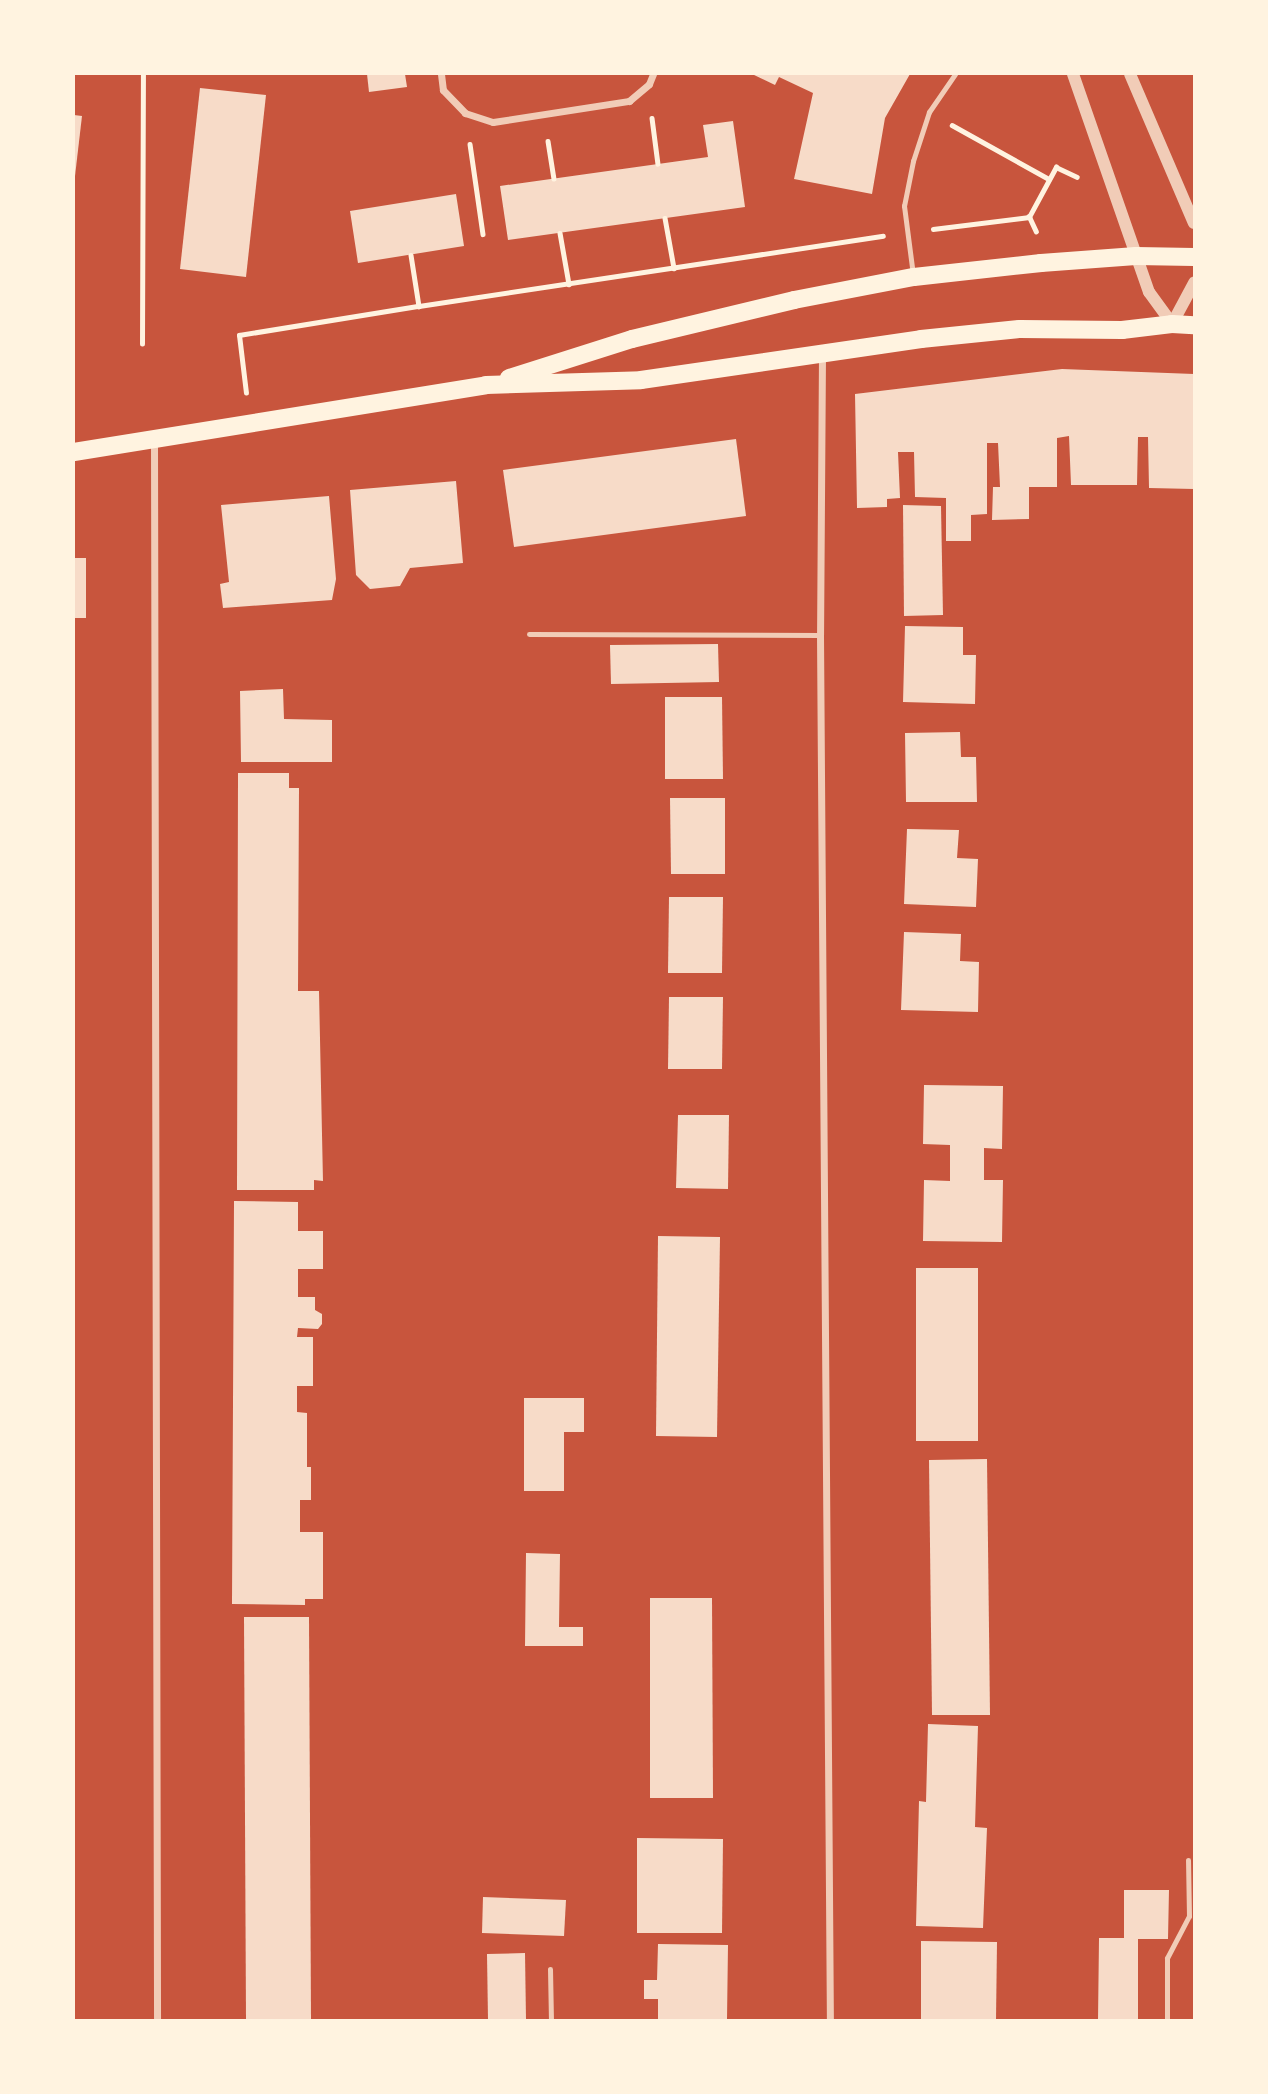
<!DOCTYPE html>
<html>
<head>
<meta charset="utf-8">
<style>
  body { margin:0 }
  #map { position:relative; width:1268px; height:2094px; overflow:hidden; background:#c8553d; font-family:Literata,serif }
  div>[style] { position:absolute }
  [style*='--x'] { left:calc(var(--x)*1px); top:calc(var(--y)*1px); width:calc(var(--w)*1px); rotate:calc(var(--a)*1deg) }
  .building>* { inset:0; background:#f7dbc8 }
  .path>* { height:4.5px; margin:-2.25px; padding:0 2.25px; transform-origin:2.25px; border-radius:2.25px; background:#fff3e0 }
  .service>* { height:5px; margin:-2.5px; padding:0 2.5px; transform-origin:2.5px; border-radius:2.5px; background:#f1ccb7 }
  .minor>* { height:7px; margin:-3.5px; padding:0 3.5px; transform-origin:3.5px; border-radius:3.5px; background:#f1ccb7 }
  .tertiary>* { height:12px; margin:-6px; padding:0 6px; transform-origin:6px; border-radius:6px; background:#f1ccb7 }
  .primary>* { height:18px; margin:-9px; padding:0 9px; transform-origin:9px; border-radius:9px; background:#fff3e0 }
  span { translate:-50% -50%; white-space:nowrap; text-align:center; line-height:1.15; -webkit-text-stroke:7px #fff3e0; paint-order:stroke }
  .frame { position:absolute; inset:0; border:75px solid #fff3e0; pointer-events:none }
</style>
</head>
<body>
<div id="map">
  <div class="building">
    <div style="clip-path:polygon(367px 74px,405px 74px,407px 87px,369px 92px)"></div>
    <div style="clip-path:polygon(752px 74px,910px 74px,885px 118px,872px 194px,794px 179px,813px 93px,779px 77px,775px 85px)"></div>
    <div style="clip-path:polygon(200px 88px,266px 95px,246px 277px,180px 269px)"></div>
    <div style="clip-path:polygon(74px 115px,82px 116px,75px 176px,74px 176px)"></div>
    <div style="clip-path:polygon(733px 121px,745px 207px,508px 240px,500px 186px,708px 157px,703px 125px)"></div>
    <div style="clip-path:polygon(456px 194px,464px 246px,358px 263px,350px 211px)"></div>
    <div style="clip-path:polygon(1062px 369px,1194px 374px,1194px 489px,1149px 488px,1148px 437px,1138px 437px,1137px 485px,1071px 485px,1069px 436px,1057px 438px,1057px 487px,1029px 487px,1029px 519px,992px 520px,993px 487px,1000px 487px,998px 443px,987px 443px,987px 514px,971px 515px,971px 541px,946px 541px,946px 498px,915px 497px,914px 452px,898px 452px,900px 498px,887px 499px,887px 507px,857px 508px,855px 394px)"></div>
    <div style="clip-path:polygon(736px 439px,746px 516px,514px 547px,503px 470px)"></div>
    <div style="clip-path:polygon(456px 481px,463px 563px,410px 568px,400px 586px,370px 589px,356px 575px,350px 490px)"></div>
    <div style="clip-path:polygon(329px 496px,336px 579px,332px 600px,223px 608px,220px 584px,229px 582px,221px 505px)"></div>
    <div style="clip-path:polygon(903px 505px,941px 506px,943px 615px,904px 616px)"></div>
    <div style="clip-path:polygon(74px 558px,86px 558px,86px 618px,74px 618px)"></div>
    <div style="clip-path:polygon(905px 626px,963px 627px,963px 655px,976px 655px,975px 704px,903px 702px)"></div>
    <div style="clip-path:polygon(718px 644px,719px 682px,611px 684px,610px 645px)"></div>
    <div style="clip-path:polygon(283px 689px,284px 719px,332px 720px,332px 762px,241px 762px,240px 691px)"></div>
    <div style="clip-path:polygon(665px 697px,722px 697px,723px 779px,665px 779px)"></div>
    <div style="clip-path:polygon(960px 732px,961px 757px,976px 757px,977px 802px,906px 802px,905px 733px)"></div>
    <div style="clip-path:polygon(238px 773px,289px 773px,289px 788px,299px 788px,298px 991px,319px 991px,323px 1181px,314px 1180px,314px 1190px,237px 1190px)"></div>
    <div style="clip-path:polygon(670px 798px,725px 798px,725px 874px,671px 874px)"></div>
    <div style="clip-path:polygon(907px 829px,959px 830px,957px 858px,978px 859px,976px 907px,904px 904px)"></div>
    <div style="clip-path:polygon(669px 897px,723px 897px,722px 973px,668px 973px)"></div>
    <div style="clip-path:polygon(904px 932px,961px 934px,960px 961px,979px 962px,978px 1012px,901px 1010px)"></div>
    <div style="clip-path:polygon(669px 997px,723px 997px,722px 1069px,668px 1069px)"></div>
    <div style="clip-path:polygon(924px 1085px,1003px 1086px,1002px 1149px,984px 1148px,984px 1180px,1003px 1180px,1002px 1242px,923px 1241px,924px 1180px,950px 1181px,950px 1145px,923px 1144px)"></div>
    <div style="clip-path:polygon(678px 1115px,729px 1115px,728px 1189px,676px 1188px)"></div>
    <div style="clip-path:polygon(234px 1201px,298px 1202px,298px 1231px,323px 1231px,323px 1269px,298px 1269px,298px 1297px,315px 1297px,315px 1310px,322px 1314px,322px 1324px,318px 1329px,298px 1328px,297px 1337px,313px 1337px,313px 1386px,297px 1386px,297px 1412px,307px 1413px,307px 1467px,311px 1467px,311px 1500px,300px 1500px,300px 1532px,323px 1532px,323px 1599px,305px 1599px,305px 1605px,232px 1604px)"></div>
    <div style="clip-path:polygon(658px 1236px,720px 1237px,717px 1437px,656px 1436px)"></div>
    <div style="clip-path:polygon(916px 1268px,978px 1268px,978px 1441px,916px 1441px)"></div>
    <div style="clip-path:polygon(524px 1398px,584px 1398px,584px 1432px,564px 1432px,564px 1491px,524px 1491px)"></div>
    <div style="clip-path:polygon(987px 1459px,990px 1715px,932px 1715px,929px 1460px)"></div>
    <div style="clip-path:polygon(526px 1553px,560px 1554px,559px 1627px,583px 1627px,583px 1646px,525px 1646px)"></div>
    <div style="clip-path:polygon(650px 1598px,712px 1598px,713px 1798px,650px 1798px)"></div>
    <div style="clip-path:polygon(244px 1617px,309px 1617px,311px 2020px,246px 2020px)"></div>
    <div style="clip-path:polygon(928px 1724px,978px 1726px,975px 1827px,987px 1828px,983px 1928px,916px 1926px,919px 1801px,926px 1802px)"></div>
    <div style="clip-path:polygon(637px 1838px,723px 1839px,722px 1933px,637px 1933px)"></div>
    <div style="clip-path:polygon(1124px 1890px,1169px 1890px,1168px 1939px,1138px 1939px,1138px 2020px,1098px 2020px,1099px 1938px,1124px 1938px)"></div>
    <div style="clip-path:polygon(483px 1897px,566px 1900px,564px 1936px,482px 1933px)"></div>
    <div style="clip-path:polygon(921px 1941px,997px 1942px,996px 2020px,921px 2020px)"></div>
    <div style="clip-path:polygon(658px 1944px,728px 1945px,727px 2020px,658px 2020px,658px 1999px,644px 1999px,644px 1980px,657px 1980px)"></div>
    <div style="clip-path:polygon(525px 1953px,526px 2020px,488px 2020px,487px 1954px)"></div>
  </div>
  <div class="path">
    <div style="--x:652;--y:118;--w:46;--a:82.6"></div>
    <div style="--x:952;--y:125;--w:111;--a:29.1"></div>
    <div style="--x:548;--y:141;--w:38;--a:81"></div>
    <div style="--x:470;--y:144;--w:91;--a:81.8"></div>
    <div style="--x:665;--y:218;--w:51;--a:79.8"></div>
    <div style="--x:933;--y:229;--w:97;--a:-7.1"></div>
    <div style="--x:1036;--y:232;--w:17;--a:-115"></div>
    <div style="--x:1029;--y:217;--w:57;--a:-61.6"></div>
    <div style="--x:1056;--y:167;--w:23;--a:25"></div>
    <div style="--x:560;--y:233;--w:52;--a:80"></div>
    <div style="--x:411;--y:255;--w:52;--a:81.1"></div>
    <div style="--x:419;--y:306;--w:469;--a:-8.6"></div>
    <div style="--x:142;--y:344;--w:270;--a:-89.8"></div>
    <div style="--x:246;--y:393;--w:58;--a:-96.9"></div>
    <div style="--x:239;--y:335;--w:182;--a:-9.2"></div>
  </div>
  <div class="service">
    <div style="--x:913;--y:275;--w:70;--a:-97.4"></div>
    <div style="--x:904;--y:206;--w:46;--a:-78.7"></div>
    <div style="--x:913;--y:161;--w:52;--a:-71.9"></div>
    <div style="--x:929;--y:112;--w:46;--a:-55.6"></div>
    <div style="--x:529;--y:634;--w:291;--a:0.2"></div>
    <div style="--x:550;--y:1969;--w:52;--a:88.9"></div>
    <div style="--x:1167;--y:2021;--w:63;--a:-90"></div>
    <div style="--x:1167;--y:1958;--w:47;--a:-62.4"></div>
    <div style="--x:1189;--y:1916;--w:56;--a:-91"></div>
  </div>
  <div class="minor">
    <div style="--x:441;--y:74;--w:16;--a:83"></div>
    <div style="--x:443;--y:90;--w:32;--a:46"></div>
    <div style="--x:465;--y:113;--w:29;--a:18"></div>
    <div style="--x:493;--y:122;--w:138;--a:-8.8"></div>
    <div style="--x:629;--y:101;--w:26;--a:-40"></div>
    <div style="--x:649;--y:84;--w:11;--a:-68"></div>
    <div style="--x:822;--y:355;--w:280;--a:90.4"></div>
    <div style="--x:820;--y:635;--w:1386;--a:89.59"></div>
    <div style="--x:154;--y:440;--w:1581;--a:89.89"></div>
  </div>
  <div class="tertiary">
    <div style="--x:1073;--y:74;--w:231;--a:70.8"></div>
    <div style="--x:1149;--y:292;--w:39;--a:54"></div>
    <div style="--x:1172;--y:324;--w:47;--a:-61.8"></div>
    <div style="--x:1130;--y:74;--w:162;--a:66.8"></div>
  </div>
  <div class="primary">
    <div style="--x:509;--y:378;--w:129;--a:-17.6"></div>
    <div style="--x:632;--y:339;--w:167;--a:-13.5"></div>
    <div style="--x:794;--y:300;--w:122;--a:-10.9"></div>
    <div style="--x:914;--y:277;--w:128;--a:-6.3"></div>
    <div style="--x:1041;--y:263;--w:95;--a:-4.2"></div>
    <div style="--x:1136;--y:256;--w:58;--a:1"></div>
    <div style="--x:74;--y:452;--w:417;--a:-9.2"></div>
    <div style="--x:486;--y:385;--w:155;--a:-1.8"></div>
    <div style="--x:641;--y:380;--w:283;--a:-8.3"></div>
    <div style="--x:921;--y:339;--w:100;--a:-5.8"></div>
    <div style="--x:1020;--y:329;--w:102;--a:0.6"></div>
    <div style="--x:1122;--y:330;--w:50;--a:-6.8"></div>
    <div style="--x:1172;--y:324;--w:22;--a:3"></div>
  </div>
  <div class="frame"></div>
</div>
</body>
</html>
